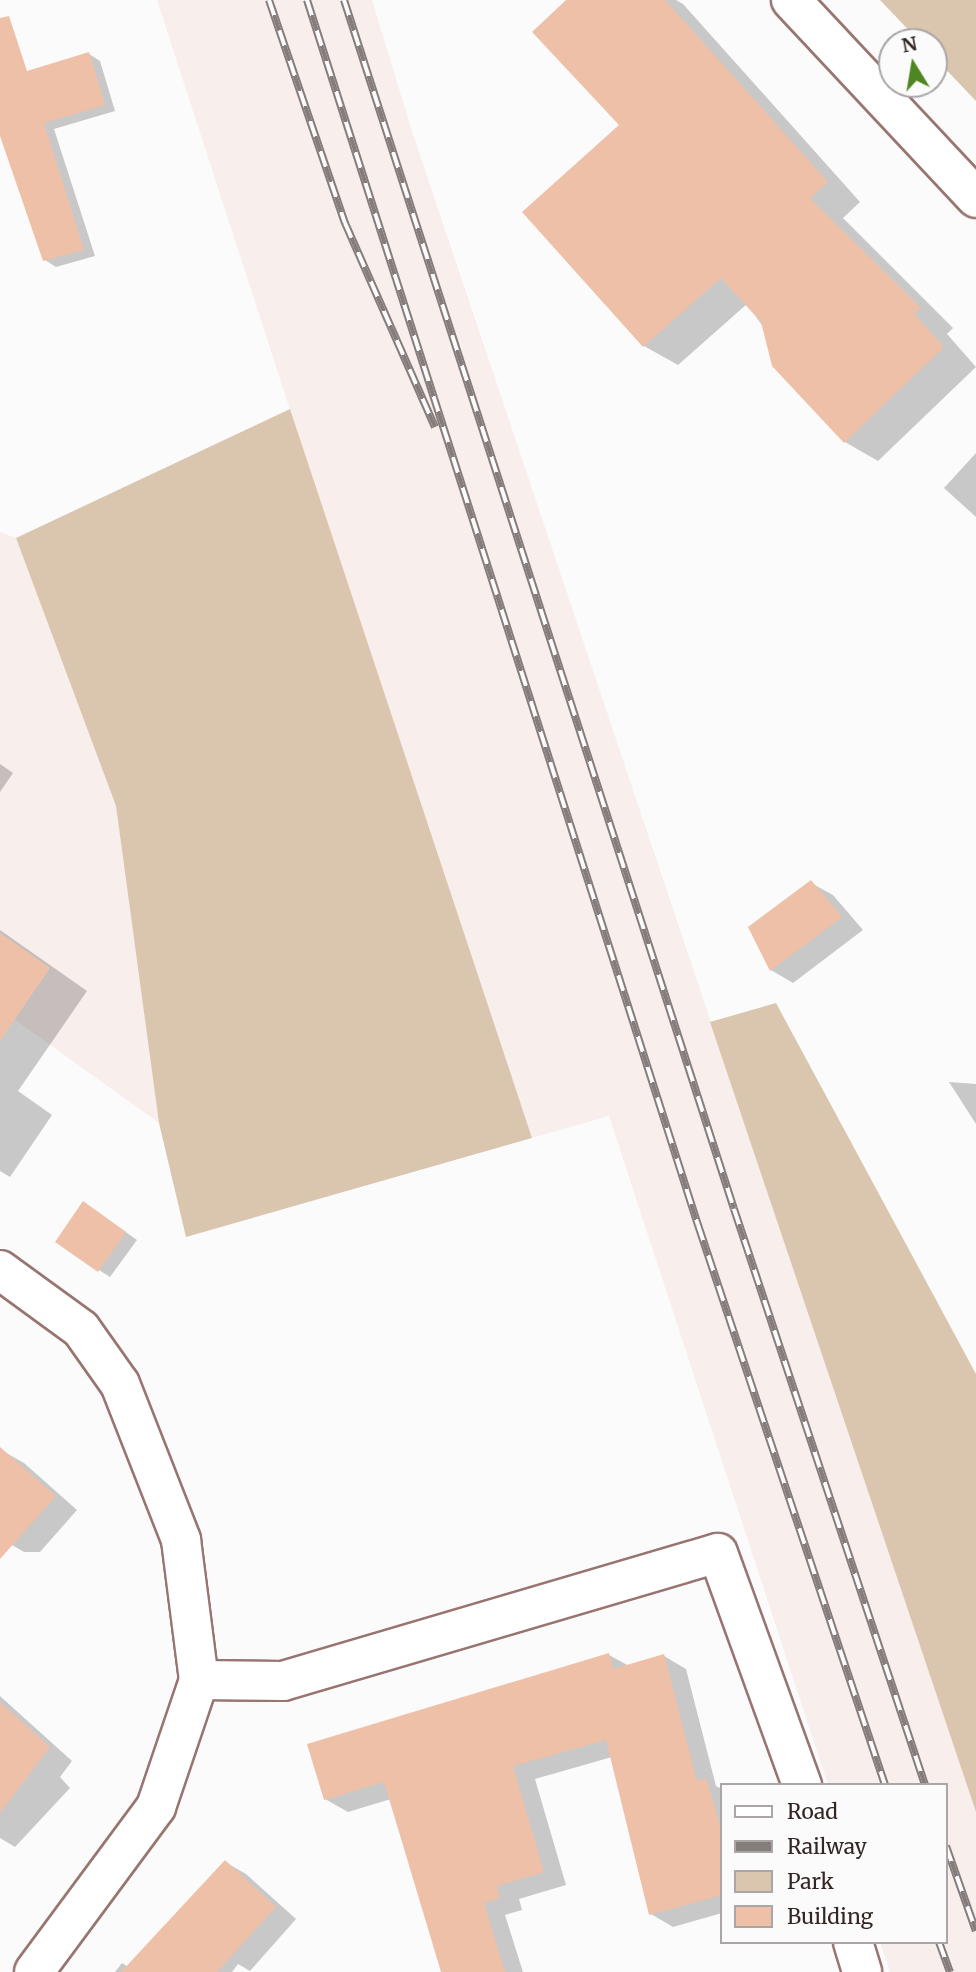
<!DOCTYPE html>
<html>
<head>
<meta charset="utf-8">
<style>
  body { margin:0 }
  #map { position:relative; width:976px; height:1972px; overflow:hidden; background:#fbfbfb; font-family:Merriweather,serif }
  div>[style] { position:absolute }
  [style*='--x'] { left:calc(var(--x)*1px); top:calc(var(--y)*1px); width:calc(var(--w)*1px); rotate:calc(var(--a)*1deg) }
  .built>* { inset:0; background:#f8eeec }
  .green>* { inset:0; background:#dac6af }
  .shadow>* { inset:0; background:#0003 }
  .building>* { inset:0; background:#eec0a8 }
  .roads { filter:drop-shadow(2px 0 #987570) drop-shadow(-2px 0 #987570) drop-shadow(0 2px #987570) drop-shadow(0 -2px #987570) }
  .minor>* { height:38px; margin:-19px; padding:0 19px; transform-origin:19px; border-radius:19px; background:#fff }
  .rail>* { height:8px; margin-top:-4px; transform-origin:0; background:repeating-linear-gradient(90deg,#fbfbfb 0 16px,#857d7c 0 32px); box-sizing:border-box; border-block:2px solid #857d7c }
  span { translate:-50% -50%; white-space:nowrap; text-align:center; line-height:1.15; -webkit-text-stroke:5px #fbfbfb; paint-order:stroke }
  .legend { position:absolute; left:720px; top:1783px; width:228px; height:161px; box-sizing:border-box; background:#fbfbfb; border:2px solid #aba5a5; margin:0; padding:9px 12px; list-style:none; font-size:21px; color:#332523 }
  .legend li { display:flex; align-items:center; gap:14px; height:35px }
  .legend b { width:35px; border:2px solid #aba5a5 }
  .north { position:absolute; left:878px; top:28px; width:70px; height:70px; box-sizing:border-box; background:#fbfbfb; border:2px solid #aba5a5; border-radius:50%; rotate:349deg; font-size:19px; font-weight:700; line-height:28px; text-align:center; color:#332523 }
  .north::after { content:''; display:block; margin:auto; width:24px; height:32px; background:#4e8722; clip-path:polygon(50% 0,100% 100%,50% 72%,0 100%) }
</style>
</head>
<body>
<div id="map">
  <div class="built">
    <div style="clip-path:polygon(157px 0,372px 0,412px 131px,976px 1812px,976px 1972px,890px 1972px,880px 1942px,946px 1942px,946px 1785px,828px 1785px,609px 1116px,532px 1138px,429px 838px)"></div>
    <div style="clip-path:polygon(0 532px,16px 538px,116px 806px,159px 1123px,0 1009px)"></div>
  </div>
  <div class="green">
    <div style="clip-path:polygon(880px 0,976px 0,976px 101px,934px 57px,934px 42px,920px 42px)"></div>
    <div style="clip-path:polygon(290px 409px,532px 1138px,186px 1237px,159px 1123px,116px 806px,16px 538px)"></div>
    <div style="clip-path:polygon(776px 1003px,976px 1374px,976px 1812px,710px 1022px)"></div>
  </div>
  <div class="shadow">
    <div style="clip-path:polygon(568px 0,676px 0,683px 4px,860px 202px,843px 218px,953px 328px,947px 334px,976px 367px,878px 461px,845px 442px,747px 304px,678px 365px,644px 346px,622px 125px)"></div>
    <div style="clip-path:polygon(89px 54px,100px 61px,115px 111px,54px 129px,95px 256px,56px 267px,45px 260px,0 121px,0 81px)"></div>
    <div style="clip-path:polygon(976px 453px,976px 517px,944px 488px)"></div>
    <div style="clip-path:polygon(0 764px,13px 773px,0 792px)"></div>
    <div style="clip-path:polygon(811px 883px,833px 895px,863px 930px,793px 983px,771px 970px)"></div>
    <div style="clip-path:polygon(0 930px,87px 991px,18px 1091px,52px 1115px,10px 1177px,0 1171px)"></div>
    <div style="clip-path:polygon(949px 1082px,976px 1084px,976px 1124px)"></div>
    <div style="clip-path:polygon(95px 1210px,137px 1240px,110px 1277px,99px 1270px)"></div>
    <div style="clip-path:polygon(1px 1450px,24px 1463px,77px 1510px,40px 1552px,24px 1552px,0 1538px)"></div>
    <div style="clip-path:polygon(609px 1655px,629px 1666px,664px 1656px,686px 1669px,716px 1786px,722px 1789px,722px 1913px,673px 1927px,651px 1914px,612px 1757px,535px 1779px,566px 1885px,519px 1899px,522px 1910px,505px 1915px,523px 1972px,443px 1972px,391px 1799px,348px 1812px,325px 1799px)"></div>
    <div style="clip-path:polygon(0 1696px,72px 1761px,60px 1777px,70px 1788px,15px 1847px,0 1838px)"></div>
    <div style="clip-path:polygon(225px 1862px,246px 1874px,296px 1919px,250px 1971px,238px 1964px,232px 1972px,115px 1972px,122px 1963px,128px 1967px)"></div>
  </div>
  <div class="building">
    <div style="clip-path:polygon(566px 0,665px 0,828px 182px,810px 198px,921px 308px,914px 314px,944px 347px,844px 443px,772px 366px,761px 322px,721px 278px,643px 347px,522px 212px,619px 125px,532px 32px)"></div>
    <div style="clip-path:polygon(9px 16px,27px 71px,89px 52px,105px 105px,44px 123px,84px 250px,43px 261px,0 136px,0 18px)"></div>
    <div style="clip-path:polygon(811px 880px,842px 917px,770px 971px,748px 927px)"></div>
    <div style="clip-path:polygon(0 933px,50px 968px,0 1041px)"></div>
    <div style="clip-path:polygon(83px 1201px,126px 1232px,98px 1272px,55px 1242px)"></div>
    <div style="clip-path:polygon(0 1447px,56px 1496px,0 1559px)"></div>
    <div style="clip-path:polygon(609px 1653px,613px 1669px,664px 1654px,697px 1781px,706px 1778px,722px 1831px,722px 1895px,649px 1915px,606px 1740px,513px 1766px,544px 1872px,497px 1886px,500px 1898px,484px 1903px,505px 1972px,441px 1972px,384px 1782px,324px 1800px,307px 1744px)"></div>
    <div style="clip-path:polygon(0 1702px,50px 1747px,0 1813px)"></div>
    <div style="clip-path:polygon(225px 1860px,276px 1907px,217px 1972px,121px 1972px)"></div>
  </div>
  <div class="roads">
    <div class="minor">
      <div style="--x:791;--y:0;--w:271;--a:46.9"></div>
      <div style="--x:0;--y:1270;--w:100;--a:36.1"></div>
      <div style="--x:81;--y:1329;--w:67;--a:54.7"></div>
      <div style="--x:120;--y:1384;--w:168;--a:68.6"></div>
      <div style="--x:181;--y:1540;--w:141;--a:82.7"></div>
      <div style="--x:199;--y:1680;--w:134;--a:108.7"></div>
      <div style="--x:156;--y:1807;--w:205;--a:126.5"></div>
      <div style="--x:199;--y:1680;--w:84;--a:0.7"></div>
      <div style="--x:283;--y:1681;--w:453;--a:-16.4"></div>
      <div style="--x:718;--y:1553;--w:247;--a:70.1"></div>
      <div style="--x:853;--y:1942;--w:31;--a:73"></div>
    </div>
  </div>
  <div class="rail">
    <div style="--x:269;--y:0;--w:236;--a:71.2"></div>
    <div style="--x:345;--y:223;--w:223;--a:66.2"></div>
    <div style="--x:307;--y:0;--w:1286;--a:72.3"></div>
    <div style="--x:698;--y:1225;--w:590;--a:71.53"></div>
    <div style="--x:344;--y:0;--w:1270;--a:72.12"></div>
    <div style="--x:734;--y:1209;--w:607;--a:71.65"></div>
    <div style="--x:946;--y:1846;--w:90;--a:70.6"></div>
    <div style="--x:939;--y:1942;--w:32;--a:70"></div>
  </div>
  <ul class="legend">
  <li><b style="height:9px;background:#fff"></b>Road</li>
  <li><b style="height:9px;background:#857d7c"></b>Railway</li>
  <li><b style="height:19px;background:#dac6af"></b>Park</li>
  <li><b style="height:19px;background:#eec0a8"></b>Building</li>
  </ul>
  <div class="north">N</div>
</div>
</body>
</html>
